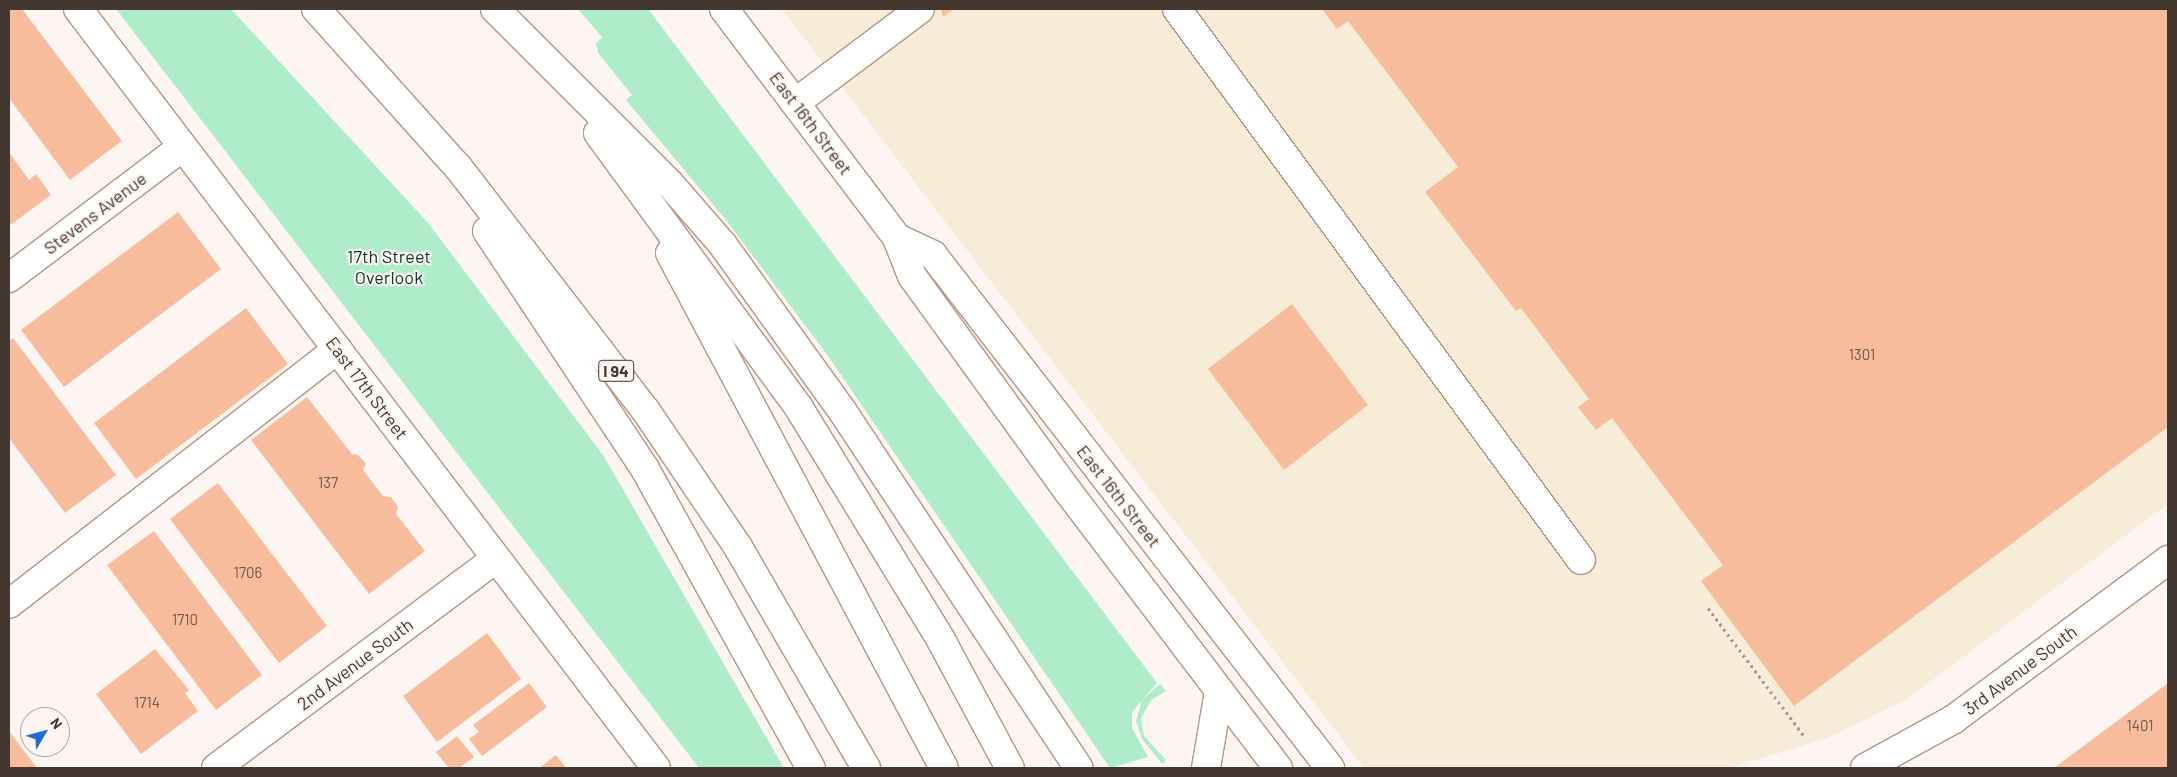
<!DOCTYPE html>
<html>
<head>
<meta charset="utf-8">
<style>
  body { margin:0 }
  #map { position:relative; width:2177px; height:777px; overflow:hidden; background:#fcf5f1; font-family:Barlow,sans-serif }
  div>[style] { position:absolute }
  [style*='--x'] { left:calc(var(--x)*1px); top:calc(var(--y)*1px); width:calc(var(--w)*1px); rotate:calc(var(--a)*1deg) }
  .commercial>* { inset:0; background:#f6ecd7 }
  .green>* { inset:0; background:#afecca }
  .building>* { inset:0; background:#f7bc9c }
  .path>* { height:3px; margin-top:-1.5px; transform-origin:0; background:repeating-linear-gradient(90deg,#a09691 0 2.5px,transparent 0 6.5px) }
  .roads { filter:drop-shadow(1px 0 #b49584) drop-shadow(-1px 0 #b49584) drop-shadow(0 1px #b49584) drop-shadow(0 -1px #b49584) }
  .minor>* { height:28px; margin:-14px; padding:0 14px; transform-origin:14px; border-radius:14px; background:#fff }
  .highway>* { height:28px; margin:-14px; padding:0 14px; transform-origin:14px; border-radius:14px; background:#fff }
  span { translate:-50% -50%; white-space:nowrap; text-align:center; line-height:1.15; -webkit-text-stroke:4.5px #fcf5f1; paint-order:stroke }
  .number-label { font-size:15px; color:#71584b }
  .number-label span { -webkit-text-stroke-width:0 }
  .shield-label span { padding:1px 4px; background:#fcf5f1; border:1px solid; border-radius:4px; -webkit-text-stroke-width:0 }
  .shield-label { font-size:16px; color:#443730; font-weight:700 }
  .street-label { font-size:18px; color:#443730 }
  .park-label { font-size:18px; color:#043a24 }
  .frame { position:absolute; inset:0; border:10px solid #443730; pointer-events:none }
  .north { position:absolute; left:20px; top:707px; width:50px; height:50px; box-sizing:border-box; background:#fcf5f1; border:1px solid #b2a9a4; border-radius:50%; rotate:53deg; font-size:14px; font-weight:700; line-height:20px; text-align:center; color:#443730 }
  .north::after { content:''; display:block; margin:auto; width:18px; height:22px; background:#1e6bd6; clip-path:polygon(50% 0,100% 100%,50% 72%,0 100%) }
</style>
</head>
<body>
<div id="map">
  <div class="commercial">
    <div style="clip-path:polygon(782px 9px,2168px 9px,2168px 504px,1906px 700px,1825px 739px,1728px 768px,1364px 768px)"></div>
  </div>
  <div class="green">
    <div style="clip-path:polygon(116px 9px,231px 9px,429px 224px,603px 455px,784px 768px,699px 768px)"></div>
    <div style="clip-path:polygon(578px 9px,648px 9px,1157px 683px,1132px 712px,1132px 728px,1148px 757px,1110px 768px,828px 356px,726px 220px,626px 100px,632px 95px,598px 53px,596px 43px,602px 37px)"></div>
    <div style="clip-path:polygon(1160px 684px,1166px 691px,1151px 700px,1141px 719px,1144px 736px,1166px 760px,1162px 764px,1142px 739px,1136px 721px,1142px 700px)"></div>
  </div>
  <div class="building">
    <div style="clip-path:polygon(9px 9px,22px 9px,122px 141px,70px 180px,9px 98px)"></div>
    <div style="clip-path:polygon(941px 9px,954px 9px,943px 17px)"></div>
    <div style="clip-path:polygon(1322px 9px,2168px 9px,2168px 427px,1794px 706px,1701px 581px,1723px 565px,1612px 418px,1596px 430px,1578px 407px,1589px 399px,1521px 308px,1516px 311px,1425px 192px,1458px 167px,1348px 21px,1337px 29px)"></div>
    <div style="clip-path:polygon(9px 152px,29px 180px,36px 174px,51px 195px,9px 226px)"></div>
    <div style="clip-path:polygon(178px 212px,221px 269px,64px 387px,21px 330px)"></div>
    <div style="clip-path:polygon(1292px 304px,1368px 405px,1284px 470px,1208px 369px)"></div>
    <div style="clip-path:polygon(246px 308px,288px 364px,136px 479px,94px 423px)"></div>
    <div style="clip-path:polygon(13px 338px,116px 475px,65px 513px,9px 438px,9px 342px)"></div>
    <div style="clip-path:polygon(307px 397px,352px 454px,358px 455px,366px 464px,363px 470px,383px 496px,391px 497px,398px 507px,396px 514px,425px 551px,369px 594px,251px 440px)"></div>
    <div style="clip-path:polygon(218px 483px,327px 626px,279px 663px,170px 519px)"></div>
    <div style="clip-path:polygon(154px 531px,262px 675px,216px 710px,107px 565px)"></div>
    <div style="clip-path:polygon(487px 633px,521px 679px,437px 742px,403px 696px)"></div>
    <div style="clip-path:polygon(155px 649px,189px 690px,185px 693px,198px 711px,141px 754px,96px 694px)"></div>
    <div style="clip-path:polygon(529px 683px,547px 707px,482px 756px,469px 739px,479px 732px,473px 725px)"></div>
    <div style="clip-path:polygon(2168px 683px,2168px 768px,2054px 768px)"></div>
    <div style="clip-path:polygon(9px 731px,37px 768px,9px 768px)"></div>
    <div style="clip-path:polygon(457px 736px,474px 757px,459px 768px,449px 768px,436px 752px)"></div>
    <div style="clip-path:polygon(556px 755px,566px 768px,539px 768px)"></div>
  </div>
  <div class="path">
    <div style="--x:1708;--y:608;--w:161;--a:53.1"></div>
  </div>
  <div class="roads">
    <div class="minor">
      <div style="--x:78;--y:9;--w:954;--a:52.71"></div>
      <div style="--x:724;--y:9;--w:287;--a:52.9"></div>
      <div style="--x:897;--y:238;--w:41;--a:68.5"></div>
      <div style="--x:912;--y:276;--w:264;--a:54.1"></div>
      <div style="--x:1067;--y:490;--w:349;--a:52.8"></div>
      <div style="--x:1177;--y:9;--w:683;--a:53.75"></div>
      <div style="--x:795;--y:103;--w:156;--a:-36.9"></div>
      <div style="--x:897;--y:238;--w:40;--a:25"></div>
      <div style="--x:933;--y:255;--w:649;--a:52.26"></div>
      <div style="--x:9;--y:278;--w:216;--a:-37.1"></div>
      <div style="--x:9;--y:604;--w:416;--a:-37.8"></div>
      <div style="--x:216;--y:768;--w:349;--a:-36.8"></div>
      <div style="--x:1206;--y:768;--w:78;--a:-80.4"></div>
      <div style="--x:1865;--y:768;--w:102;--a:-28.8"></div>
      <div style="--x:1954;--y:719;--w:267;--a:-36.6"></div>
    </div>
    <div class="highway">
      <div style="--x:316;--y:9;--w:212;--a:48.1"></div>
      <div style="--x:458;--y:167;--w:308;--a:52.4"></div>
      <div style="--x:646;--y:411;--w:164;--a:55.9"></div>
      <div style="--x:738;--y:547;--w:255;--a:59.9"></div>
      <div style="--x:495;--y:9;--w:247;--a:45"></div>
      <div style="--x:670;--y:184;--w:81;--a:49"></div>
      <div style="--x:723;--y:245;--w:206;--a:54.3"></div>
      <div style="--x:843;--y:412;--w:427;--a:56.5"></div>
      <div style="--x:598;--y:133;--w:341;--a:53.8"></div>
      <div style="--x:799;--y:408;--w:272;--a:58.5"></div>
      <div style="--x:941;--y:640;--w:145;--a:61.7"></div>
      <div style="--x:487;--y:231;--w:286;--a:56.4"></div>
      <div style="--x:645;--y:469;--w:342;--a:61"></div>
      <div style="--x:670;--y:253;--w:583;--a:61.99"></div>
    </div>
  </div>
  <div class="number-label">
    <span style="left:1862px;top:355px">1301</span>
    <span style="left:328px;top:483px">137</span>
    <span style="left:248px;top:573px">1706</span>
    <span style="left:185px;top:620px">1710</span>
    <span style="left:147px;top:703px">1714</span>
    <span style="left:2140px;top:726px">1401</span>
  </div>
  <div class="shield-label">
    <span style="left:616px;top:371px">I 94</span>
  </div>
  <div class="street-label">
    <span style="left:811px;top:123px;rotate:53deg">East 16th Street</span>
    <span style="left:95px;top:213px;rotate:-37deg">Stevens Avenue</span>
    <span style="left:367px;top:388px;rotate:53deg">East 17th Street</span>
    <span style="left:1119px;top:496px;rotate:52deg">East 16th Street</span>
    <span style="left:355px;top:664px;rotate:-37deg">2nd Avenue South</span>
    <span style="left:2020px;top:670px;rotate:-37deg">3rd Avenue South</span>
  </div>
  <div class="park-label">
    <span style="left:389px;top:267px">17th Street<br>Overlook</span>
  </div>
  <div class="frame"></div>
  <div class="north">N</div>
</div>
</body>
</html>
